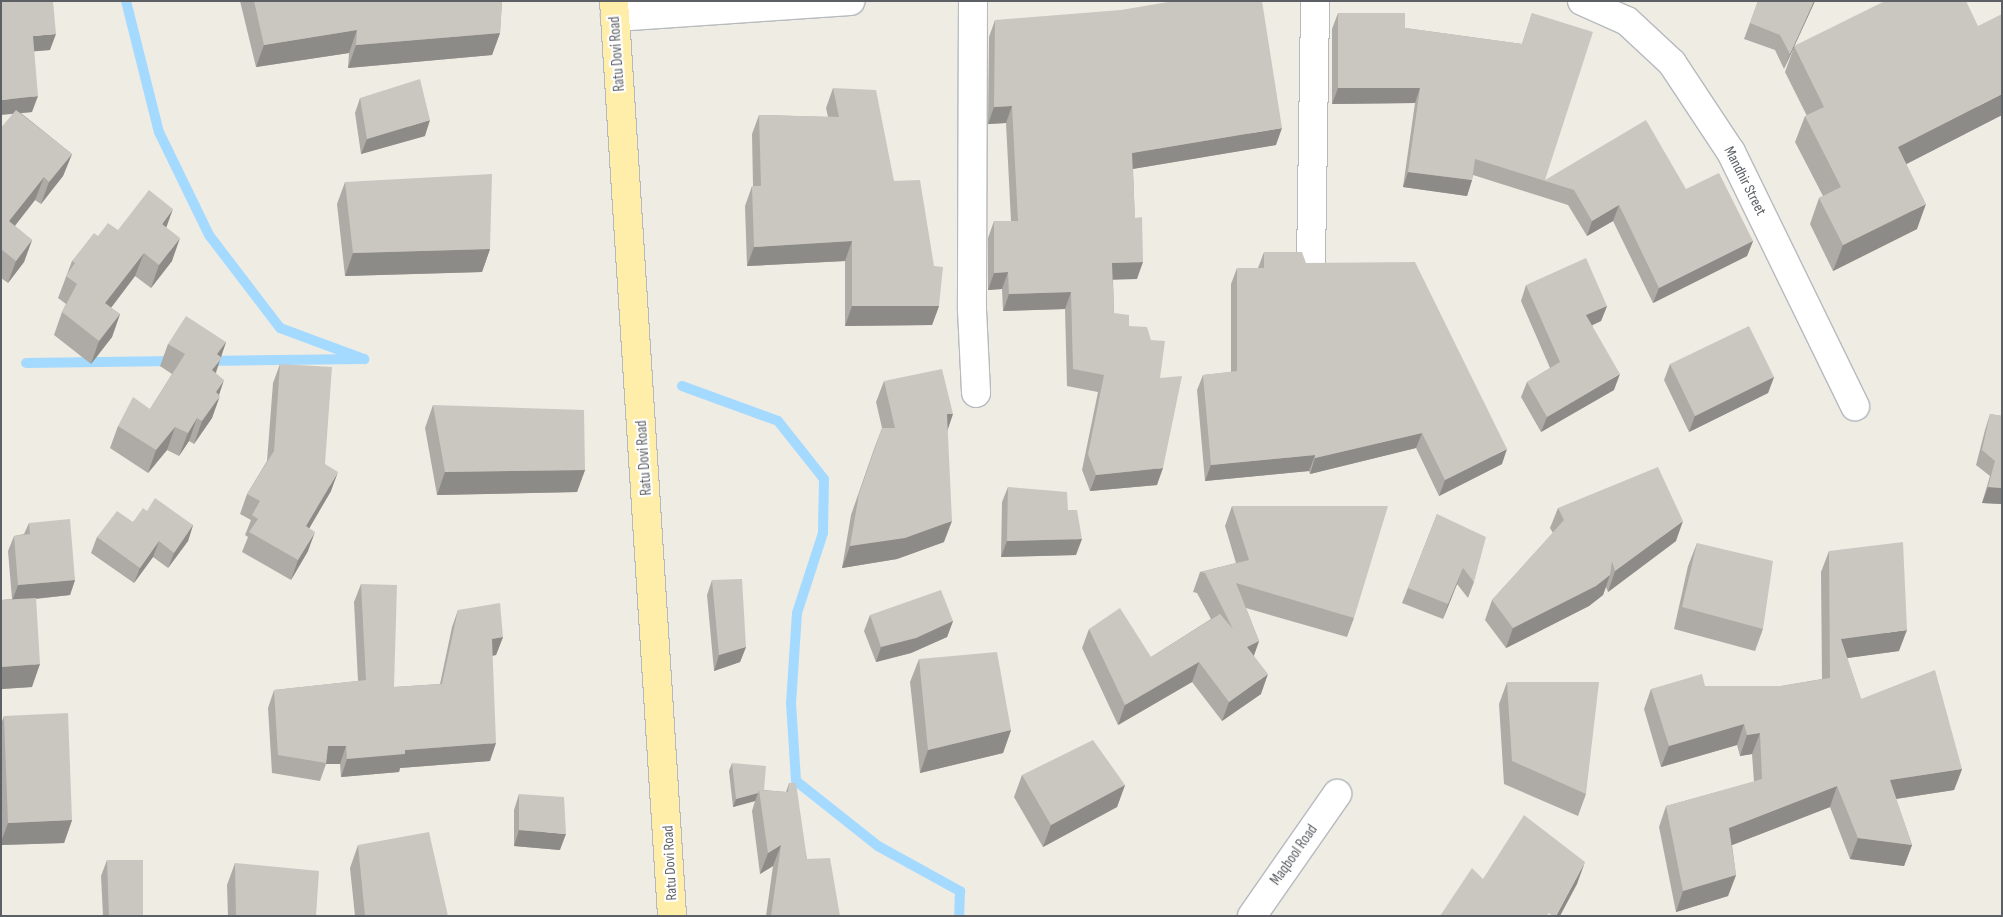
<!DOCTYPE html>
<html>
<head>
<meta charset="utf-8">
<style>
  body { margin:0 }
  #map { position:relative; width:2003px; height:917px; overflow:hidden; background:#efece4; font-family:"Sofia Sans Condensed",sans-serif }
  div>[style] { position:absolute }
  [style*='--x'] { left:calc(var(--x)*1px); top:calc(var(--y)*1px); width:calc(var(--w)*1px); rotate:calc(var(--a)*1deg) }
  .stream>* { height:10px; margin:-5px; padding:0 5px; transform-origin:5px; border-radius:5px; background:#a4daff }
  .roads { filter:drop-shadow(1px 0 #b6babe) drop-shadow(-1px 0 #b6babe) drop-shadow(0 1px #b6babe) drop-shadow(0 -1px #b6babe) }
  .minor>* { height:28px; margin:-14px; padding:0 14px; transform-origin:14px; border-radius:14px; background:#fff }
  .primary>* { height:28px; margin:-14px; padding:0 14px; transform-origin:14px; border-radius:14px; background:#ffeea9 }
  .wall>* { inset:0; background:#aeaba6 }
  .shaded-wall>* { inset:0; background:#8d8b87 }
  .building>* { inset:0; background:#cac7c1 }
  span { translate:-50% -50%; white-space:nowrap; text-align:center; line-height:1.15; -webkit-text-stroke:4.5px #fff; paint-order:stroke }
  .street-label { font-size:15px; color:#5c6065 }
  .frame { position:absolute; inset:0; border:2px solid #5c6065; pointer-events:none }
</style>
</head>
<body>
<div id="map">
  <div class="stream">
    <div style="--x:126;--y:1;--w:135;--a:75.9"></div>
    <div style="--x:159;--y:132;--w:114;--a:64.1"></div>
    <div style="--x:209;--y:235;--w:117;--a:52.6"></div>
    <div style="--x:280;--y:328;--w:90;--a:20.3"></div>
    <div style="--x:364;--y:359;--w:157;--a:179.3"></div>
    <div style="--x:26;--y:363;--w:149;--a:-0.8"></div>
    <div style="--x:682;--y:386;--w:102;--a:20"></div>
    <div style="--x:778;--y:421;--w:74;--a:51.6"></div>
    <div style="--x:824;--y:479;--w:54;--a:91.1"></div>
    <div style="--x:823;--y:533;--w:84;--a:108"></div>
    <div style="--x:797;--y:613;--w:90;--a:93.8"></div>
    <div style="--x:791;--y:703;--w:78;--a:86.3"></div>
    <div style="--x:796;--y:781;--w:105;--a:38.4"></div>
    <div style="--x:878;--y:846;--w:94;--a:28.8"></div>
    <div style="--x:960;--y:891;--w:25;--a:92"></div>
  </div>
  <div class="roads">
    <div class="minor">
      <div style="--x:973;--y:1;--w:309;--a:90.2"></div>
      <div style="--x:972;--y:310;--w:83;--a:87.2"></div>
      <div style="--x:1582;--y:1;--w:49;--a:24"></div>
      <div style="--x:1627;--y:21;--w:62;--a:43"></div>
      <div style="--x:1672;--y:63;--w:107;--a:56.5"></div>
      <div style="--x:1731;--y:152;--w:283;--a:64"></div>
      <div style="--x:615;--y:17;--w:236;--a:-3.9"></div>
      <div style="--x:1311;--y:262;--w:261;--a:-89.1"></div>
      <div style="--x:1252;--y:916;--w:149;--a:-55.1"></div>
    </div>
    <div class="primary">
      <div style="--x:614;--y:1;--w:917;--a:86.37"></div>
    </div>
  </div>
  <div class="wall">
    <div style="clip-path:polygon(1px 1px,50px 50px,34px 51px,32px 112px,21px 113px,72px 154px,63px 176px,41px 204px,35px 200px,15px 226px,32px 240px,24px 262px,8px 283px,1px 278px,1px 128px,13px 114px)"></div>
    <div style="clip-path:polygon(240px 1px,502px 1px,500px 33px,492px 55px,348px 68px,349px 53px,256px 67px)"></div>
    <div style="clip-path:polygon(1758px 1px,1815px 1px,1794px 46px,2002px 115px,1906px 164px,1917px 229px,1833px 271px,1810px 224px,1819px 198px,1823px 196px,1795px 142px,1805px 116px,1807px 116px,1785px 72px,1794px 47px,1784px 69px,1775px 50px,1744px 39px)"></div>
    <div style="clip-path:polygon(1338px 13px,1405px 28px,1522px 44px,1532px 13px,1545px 180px,1686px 189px,1753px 241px,1747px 256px,1653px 303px,1613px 221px,1587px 236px,1568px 205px,1473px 175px,1472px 180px,1467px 196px,1403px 187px,1415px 103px,1332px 104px,1332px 29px)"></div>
    <div style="clip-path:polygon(995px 20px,1276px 145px,1133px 169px,1137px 279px,1113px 279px,1114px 313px,1129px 326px,1160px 378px,1157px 485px,1090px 491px,1082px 470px,1098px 392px,1067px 386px,1065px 309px,1003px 311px,1002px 289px,988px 290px,988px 238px,994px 221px,1011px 221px,1006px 123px,988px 124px,989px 37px)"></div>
    <div style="clip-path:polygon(833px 88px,894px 181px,939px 306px,932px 325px,845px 326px,845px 261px,747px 266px,745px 206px,752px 186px,753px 186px,752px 134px,759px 115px,828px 117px,826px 108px)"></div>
    <div style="clip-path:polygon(360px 98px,425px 136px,361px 154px,355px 113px)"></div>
    <div style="clip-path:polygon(345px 182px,490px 249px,482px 272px,345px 276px,337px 204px)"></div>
    <div style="clip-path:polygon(166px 228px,172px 261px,151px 288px,135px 276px,111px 308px,120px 314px,112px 337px,91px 364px,54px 335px,62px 312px,66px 304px,58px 298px,72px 261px,98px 236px,118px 230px)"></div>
    <div style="clip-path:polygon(1264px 252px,1306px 263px,1502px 464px,1439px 496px,1416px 448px,1310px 474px,1309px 471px,1205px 481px,1197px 390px,1203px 375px,1231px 372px,1231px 284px,1237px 268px,1258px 268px)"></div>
    <div style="clip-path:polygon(1526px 285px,1607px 306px,1601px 321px,1592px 325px,1614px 390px,1541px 432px,1521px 397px,1527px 382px,1550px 368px,1521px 301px)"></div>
    <div style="clip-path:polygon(226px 342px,216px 373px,219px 395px,212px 418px,194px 444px,189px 441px,179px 456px,167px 450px,148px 473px,110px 448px,118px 426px,150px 409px,172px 374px,160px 366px,168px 344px)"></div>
    <div style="clip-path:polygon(280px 364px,325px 464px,331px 491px,309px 528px,308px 551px,291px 580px,242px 552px,248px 537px,245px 535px,251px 520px,240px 514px,247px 494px,267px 461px,273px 383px)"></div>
    <div style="clip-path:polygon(1670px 364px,1774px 377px,1768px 393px,1689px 432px,1664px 380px)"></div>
    <div style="clip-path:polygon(884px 381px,947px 430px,944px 542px,897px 559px,842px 568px,851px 515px,874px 449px,882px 428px,876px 402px)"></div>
    <div style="clip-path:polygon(433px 405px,585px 470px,577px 492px,437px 495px,425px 428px)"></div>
    <div style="clip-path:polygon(1990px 414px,2002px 416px,2002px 504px,1982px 503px,1990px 476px,1976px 465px,1985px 430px)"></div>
    <div style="clip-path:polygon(1008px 487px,1068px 510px,1076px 555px,1001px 557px,1002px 502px)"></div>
    <div style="clip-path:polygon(1232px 506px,1354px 618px,1347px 637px,1246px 608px,1259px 641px,1254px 655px,1261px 694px,1222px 721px,1192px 682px,1118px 725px,1082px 648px,1089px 629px,1151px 657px,1211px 619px,1197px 593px,1193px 592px,1200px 572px,1236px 563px,1225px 526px)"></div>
    <div style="clip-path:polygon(1558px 508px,1676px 541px,1608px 592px,1606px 587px,1603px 595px,1589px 606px,1506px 648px,1485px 620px,1492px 600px,1553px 533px,1550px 528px)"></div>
    <div style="clip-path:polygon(147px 511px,193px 525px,188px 541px,168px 568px,153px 557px,134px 583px,91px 553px,97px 537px,133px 522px)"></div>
    <div style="clip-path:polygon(1437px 514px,1474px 582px,1468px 598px,1457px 584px,1443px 619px,1402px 603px)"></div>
    <div style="clip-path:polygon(29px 523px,75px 580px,70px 595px,36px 599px,32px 687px,1px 689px,1px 600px,12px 599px,8px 551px,14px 536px,24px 534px)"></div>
    <div style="clip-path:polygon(1697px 543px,1763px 629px,1755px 651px,1674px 629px,1688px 566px)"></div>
    <div style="clip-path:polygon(1829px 551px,1899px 651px,1847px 658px,1861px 699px,1962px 769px,1954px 790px,1896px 799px,1912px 845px,1904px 866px,1850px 859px,1830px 807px,1732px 845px,1736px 875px,1728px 896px,1676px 912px,1659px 827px,1666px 806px,1754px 782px,1752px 754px,1740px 756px,1737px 745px,1661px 767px,1644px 709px,1651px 689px,1705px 686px,1781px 686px,1822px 679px,1821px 572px)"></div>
    <div style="clip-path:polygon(712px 580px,746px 647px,740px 662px,714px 671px,707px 595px)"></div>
    <div style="clip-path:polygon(361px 584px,394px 687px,440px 684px,452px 627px,458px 610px,503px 637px,496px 655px,492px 656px,490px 761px,400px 768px,399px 772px,341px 777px,340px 764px,326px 764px,320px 781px,272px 773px,268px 708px,274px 690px,358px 681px,354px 602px)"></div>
    <div style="clip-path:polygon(870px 615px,953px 621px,947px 637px,911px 653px,876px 662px,864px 631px)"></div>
    <div style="clip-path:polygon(919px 659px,1011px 730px,1003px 753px,920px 773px,910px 682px)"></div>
    <div style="clip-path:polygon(1507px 682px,1586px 794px,1578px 816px,1504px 784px,1499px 704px)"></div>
    <div style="clip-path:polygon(4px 716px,72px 820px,64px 843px,1px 845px,1px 724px)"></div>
    <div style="clip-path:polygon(732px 763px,764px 790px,786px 792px,789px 783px,807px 859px,840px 916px,766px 916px,773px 866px,760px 874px,752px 811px,755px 801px,733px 807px,729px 771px)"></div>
    <div style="clip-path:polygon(1022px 775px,1125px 785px,1117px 807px,1043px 847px,1014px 797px)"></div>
    <div style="clip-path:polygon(519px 794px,560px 850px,514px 846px,514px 810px)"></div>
    <div style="clip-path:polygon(358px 845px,448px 916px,355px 916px,350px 868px)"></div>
    <div style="clip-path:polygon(107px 860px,143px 916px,103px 916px,101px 876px)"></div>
    <div style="clip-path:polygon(235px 863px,316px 916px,228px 916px,227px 885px)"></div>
  </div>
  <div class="shaded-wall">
    <div style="clip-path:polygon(1814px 1px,1815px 1px,1784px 69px,1790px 54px)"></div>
    <div style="clip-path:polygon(357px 30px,349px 53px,256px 67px,264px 45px)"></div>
    <div style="clip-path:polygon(500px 33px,492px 55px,348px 68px,356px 45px)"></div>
    <div style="clip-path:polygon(56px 34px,50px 50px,27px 52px,33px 36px)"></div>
    <div style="clip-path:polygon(1338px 88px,1420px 88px,1415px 103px,1332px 104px)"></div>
    <div style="clip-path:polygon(2002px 94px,2002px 115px,1889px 173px,1898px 147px)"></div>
    <div style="clip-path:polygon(38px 96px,32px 112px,1px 115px,1px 100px)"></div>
    <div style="clip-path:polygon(1012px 106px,1006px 123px,988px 124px,994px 107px)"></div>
    <div style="clip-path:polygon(430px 120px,425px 136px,361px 154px,367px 139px)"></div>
    <div style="clip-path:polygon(1282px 128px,1276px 145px,1126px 170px,1132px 153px)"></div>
    <div style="clip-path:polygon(72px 154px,63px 176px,41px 204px,49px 182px)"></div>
    <div style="clip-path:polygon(1408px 172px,1472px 180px,1467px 196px,1403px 187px)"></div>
    <div style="clip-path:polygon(44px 177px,35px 200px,1px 243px,9px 221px)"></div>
    <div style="clip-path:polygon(1926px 204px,1917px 229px,1833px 271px,1843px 245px)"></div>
    <div style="clip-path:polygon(1619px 205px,1613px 221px,1587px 236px,1592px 221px)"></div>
    <div style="clip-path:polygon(173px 209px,165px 231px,162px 224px)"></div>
    <div style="clip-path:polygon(180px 238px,172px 261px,151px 288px,159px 265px)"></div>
    <div style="clip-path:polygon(32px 240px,24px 262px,8px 283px,16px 261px)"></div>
    <div style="clip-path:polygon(852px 241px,845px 261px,747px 266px,754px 247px)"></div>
    <div style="clip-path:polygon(1753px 241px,1747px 256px,1653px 303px,1659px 288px)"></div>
    <div style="clip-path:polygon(490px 249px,482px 272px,345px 276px,353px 253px)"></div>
    <div style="clip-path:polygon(144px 253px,135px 276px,97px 326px,105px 303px)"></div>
    <div style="clip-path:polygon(1143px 262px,1137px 279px,1106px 280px,1112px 263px)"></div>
    <div style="clip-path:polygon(1008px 272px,1002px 289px,988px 290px,994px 273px)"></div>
    <div style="clip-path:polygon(1071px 292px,1065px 309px,1003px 311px,1009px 294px)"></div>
    <div style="clip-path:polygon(852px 306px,939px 306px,932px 325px,845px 326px)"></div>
    <div style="clip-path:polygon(1607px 306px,1601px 321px,1580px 331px,1586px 315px)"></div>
    <div style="clip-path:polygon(120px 314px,112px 337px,91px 364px,99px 341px)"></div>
    <div style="clip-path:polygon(226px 342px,213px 380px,204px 392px,217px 354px)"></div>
    <div style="clip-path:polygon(1620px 374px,1614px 390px,1541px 432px,1547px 417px)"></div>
    <div style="clip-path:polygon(1774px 377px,1768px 393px,1689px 432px,1695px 416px)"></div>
    <div style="clip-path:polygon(224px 380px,217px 401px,220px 396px,212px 418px,194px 444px,202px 421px,216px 392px)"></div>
    <div style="clip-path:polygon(947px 414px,953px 414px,946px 435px)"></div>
    <div style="clip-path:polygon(197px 418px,189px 441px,179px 456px,188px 433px)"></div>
    <div style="clip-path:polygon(175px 427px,167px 450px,148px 473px,156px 450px)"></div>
    <div style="clip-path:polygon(1422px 433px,1416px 448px,1310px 474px,1315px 458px)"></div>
    <div style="clip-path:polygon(1507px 449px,1502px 464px,1439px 496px,1445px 480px)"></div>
    <div style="clip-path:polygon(1315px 455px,1309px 471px,1205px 481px,1211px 465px)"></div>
    <div style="clip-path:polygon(1163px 468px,1157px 485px,1090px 491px,1096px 475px)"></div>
    <div style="clip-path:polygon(585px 470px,577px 492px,437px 495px,445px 472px)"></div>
    <div style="clip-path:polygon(338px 472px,331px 491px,299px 546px,306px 526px)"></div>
    <div style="clip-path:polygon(1988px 487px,2002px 488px,2002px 504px,1982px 503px)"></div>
    <div style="clip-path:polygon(952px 521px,944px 542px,897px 559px,842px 568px,850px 546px)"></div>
    <div style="clip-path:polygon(1683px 521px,1676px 541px,1608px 592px,1615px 571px)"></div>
    <div style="clip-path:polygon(193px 525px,188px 541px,168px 568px,174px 553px)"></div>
    <div style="clip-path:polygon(315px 532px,308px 551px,291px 580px,298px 560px)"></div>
    <div style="clip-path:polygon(1082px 539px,1076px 555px,1001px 557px,1007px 541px)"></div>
    <div style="clip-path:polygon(159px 541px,153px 557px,134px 583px,140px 568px)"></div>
    <div style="clip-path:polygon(1463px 568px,1457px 584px,1443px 619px,1448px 604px)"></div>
    <div style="clip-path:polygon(1610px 575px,1603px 595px,1589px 606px,1506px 648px,1513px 628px)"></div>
    <div style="clip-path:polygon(75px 580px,70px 595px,12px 601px,18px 585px)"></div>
    <div style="clip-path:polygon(953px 621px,947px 637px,911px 653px,876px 662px,881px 647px)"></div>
    <div style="clip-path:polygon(1907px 630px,1899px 651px,1833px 660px,1841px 639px)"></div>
    <div style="clip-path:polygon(503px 637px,496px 655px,485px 657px,492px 639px)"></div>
    <div style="clip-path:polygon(1259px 641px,1252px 661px,1247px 647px)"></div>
    <div style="clip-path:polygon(746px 647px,740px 662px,714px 671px,719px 655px)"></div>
    <div style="clip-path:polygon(1199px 662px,1192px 682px,1118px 725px,1125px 705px)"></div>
    <div style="clip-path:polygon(40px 664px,32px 687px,1px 689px,1px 667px)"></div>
    <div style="clip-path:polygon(1268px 674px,1261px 694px,1222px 721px,1229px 702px)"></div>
    <div style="clip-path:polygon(1744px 724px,1737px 745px,1661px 767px,1669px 746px)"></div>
    <div style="clip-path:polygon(1011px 730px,1003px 753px,920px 773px,928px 750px)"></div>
    <div style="clip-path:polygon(1760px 733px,1752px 754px,1740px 756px,1747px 735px)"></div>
    <div style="clip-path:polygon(496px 743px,490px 761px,400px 768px,399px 772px,341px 777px,347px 759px,405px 750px)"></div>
    <div style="clip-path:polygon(328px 746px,346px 746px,340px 764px,326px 764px)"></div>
    <div style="clip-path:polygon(1962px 769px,1954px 790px,1882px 801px,1890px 780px)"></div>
    <div style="clip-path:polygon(1125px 785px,1117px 807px,1043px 847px,1051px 825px)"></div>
    <div style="clip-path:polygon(1837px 786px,1830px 807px,1722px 849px,1729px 828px)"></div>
    <div style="clip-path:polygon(758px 793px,755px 801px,733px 807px,736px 799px)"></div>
    <div style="clip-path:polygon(72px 820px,64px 843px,1px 845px,1px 842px,8px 823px)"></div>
    <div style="clip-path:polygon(519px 830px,566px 834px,560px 850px,514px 846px)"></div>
    <div style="clip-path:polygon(1858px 838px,1912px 845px,1904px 866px,1850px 859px)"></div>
    <div style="clip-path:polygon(781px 845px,773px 866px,760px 874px,768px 853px)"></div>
    <div style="clip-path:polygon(1585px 862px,1577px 884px,1560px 916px,1556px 916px)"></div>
    <div style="clip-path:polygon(1736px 875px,1728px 896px,1676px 912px,1683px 891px)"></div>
  </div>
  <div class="building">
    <div style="clip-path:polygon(1px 1px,53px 1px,56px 34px,33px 36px,38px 96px,1px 100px)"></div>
    <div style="clip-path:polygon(254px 1px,502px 1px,500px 33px,356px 45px,357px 30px,264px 45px)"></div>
    <div style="clip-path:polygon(1174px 1px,1262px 1px,1282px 128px,1132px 153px,1135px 218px,1142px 217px,1143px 262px,1112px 263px,1114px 313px,1129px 315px,1129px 326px,1147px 327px,1151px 340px,1165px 341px,1160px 378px,1182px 376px,1163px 468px,1096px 475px,1088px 454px,1104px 375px,1073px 369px,1071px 292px,1009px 294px,1008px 272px,994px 273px,994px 221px,1018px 221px,1012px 106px,994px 107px,995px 20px,1121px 10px)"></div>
    <div style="clip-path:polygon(1758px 1px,1814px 1px,1790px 54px,1780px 35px,1750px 23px)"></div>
    <div style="clip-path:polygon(1885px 1px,1966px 1px,1978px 26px,2002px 14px,2002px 94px,1898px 147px,1926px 204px,1843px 245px,1819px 198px,1841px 187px,1805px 116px,1824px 107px,1794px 46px)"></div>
    <div style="clip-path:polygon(1338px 13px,1405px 13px,1405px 28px,1522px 44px,1532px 13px,1593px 32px,1545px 180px,1646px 120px,1686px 189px,1719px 173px,1753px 241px,1659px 288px,1619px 205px,1592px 221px,1574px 190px,1475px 159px,1472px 180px,1408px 172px,1420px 88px,1338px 88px)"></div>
    <div style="clip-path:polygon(420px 79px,430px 120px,367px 139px,360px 98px)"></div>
    <div style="clip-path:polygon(833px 88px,876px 90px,894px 181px,920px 180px,934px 266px,943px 267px,939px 306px,852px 306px,852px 241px,754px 247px,752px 186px,761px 186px,759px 115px,839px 117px)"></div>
    <div style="clip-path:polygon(16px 110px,72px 154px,49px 182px,44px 177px,9px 221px,32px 240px,16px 261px,1px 249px,1px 128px)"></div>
    <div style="clip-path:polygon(492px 174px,490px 249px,353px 253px,345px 182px)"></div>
    <div style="clip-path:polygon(149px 190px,173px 209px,162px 224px,180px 238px,159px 265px,144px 253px,105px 303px,120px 314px,99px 341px,62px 312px,77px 284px,66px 276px,75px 263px,72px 261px,94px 233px,98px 236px,108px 223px,118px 230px)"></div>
    <div style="clip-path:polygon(1264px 252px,1302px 252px,1306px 263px,1415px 262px,1507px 449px,1445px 480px,1422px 433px,1315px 458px,1315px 455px,1211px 465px,1203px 375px,1237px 371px,1237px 268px,1264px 268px)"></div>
    <div style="clip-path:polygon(1586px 258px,1607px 306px,1586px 315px,1620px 374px,1547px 417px,1527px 382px,1560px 362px,1526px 285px)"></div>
    <div style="clip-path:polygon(186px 316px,226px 342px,217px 354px,222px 358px,212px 370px,224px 380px,216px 392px,220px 396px,202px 421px,197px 418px,188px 433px,175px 427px,156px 450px,118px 426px,133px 397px,150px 409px,185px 354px,168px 344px)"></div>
    <div style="clip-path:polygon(1749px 326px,1774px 377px,1695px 416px,1670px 364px)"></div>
    <div style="clip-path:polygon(280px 364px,332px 367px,325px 464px,338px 472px,306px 526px,315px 532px,298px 560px,249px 532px,258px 519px,252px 515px,260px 501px,247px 494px,274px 451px)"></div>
    <div style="clip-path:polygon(942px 369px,953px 414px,947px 414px,952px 521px,905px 538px,850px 546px,859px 494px,882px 428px,895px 428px,884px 381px)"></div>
    <div style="clip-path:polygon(433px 405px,584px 410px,585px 470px,445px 472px)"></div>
    <div style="clip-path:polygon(1990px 414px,2002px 416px,2002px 488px,1988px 487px,1995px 461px,1982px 450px)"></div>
    <div style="clip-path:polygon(1658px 467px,1683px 521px,1615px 571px,1612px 561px,1610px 575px,1596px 586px,1513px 628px,1492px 600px,1564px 520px,1558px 508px)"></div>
    <div style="clip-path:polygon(1008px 487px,1067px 492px,1068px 510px,1077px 510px,1082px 539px,1007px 541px)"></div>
    <div style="clip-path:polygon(155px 498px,193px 525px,174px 553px,159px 541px,140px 568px,97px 537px,117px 511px,133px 522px,143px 508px,147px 511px)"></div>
    <div style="clip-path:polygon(1232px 506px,1388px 506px,1354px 618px,1236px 583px,1259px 641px,1247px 647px,1268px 674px,1229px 702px,1199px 662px,1125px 705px,1089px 629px,1120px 608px,1151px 657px,1220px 614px,1233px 629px,1205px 573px,1200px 572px,1249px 560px)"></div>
    <div style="clip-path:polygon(1437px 514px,1486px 537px,1474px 582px,1463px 568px,1448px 604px,1408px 588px)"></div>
    <div style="clip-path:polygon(70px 519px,75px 580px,18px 585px,14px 536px,30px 534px,29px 523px)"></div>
    <div style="clip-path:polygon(1903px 542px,1907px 630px,1841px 639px,1861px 699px,1935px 670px,1962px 769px,1890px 780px,1912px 845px,1858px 838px,1837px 786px,1729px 828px,1736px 875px,1683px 891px,1666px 806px,1762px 779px,1760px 733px,1747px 735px,1744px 724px,1669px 746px,1651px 689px,1702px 674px,1705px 686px,1781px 686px,1830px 678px,1829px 551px)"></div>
    <div style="clip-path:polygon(1697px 543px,1773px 561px,1763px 629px,1682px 607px)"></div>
    <div style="clip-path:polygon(742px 579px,746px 647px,719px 655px,712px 580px)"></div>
    <div style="clip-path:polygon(361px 584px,397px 585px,394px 687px,442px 684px,458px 610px,500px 603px,503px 637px,492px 639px,496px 743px,405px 750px,405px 754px,347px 759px,346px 746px,328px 746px,326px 763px,278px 755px,274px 690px,366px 680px)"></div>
    <div style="clip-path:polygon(941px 590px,953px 621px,916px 638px,881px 647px,870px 615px)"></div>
    <div style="clip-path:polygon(36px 598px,40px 664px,1px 667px,1px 600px)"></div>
    <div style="clip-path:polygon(997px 652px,1011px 730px,928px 750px,919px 659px)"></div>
    <div style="clip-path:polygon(1507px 682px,1599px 682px,1586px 794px,1512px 761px)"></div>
    <div style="clip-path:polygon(68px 713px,72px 820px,8px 823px,4px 716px)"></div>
    <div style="clip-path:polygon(1093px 740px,1125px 785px,1051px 825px,1022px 775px)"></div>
    <div style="clip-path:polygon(732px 763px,766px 766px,764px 790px,759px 790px,758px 793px,736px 799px)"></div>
    <div style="clip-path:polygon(789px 783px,796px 783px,807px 859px,830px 858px,840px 916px,771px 916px,781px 845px,768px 853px,759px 790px,788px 792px)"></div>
    <div style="clip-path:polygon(519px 794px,564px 797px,566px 834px,519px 830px)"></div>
    <div style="clip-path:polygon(1524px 815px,1585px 862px,1556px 916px,1552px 916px,1549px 913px,1547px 916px,1440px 916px,1472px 868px,1483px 879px)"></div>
    <div style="clip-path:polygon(429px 832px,448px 916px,365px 916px,358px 845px)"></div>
    <div style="clip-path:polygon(107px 860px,143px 860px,143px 916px,109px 916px)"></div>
    <div style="clip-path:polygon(235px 863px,319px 871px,316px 916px,236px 916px)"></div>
  </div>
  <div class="street-label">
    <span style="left:617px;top:54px;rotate:-94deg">Ratu Dovi Road</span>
    <span style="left:1745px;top:181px;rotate:63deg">Mandhir Street</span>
    <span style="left:644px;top:458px;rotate:-94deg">Ratu Dovi Road</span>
    <span style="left:1294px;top:855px;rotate:-55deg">Maqbool Road</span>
    <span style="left:670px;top:863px;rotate:-93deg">Ratu Dovi Road</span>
  </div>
  <div class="frame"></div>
</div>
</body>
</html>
